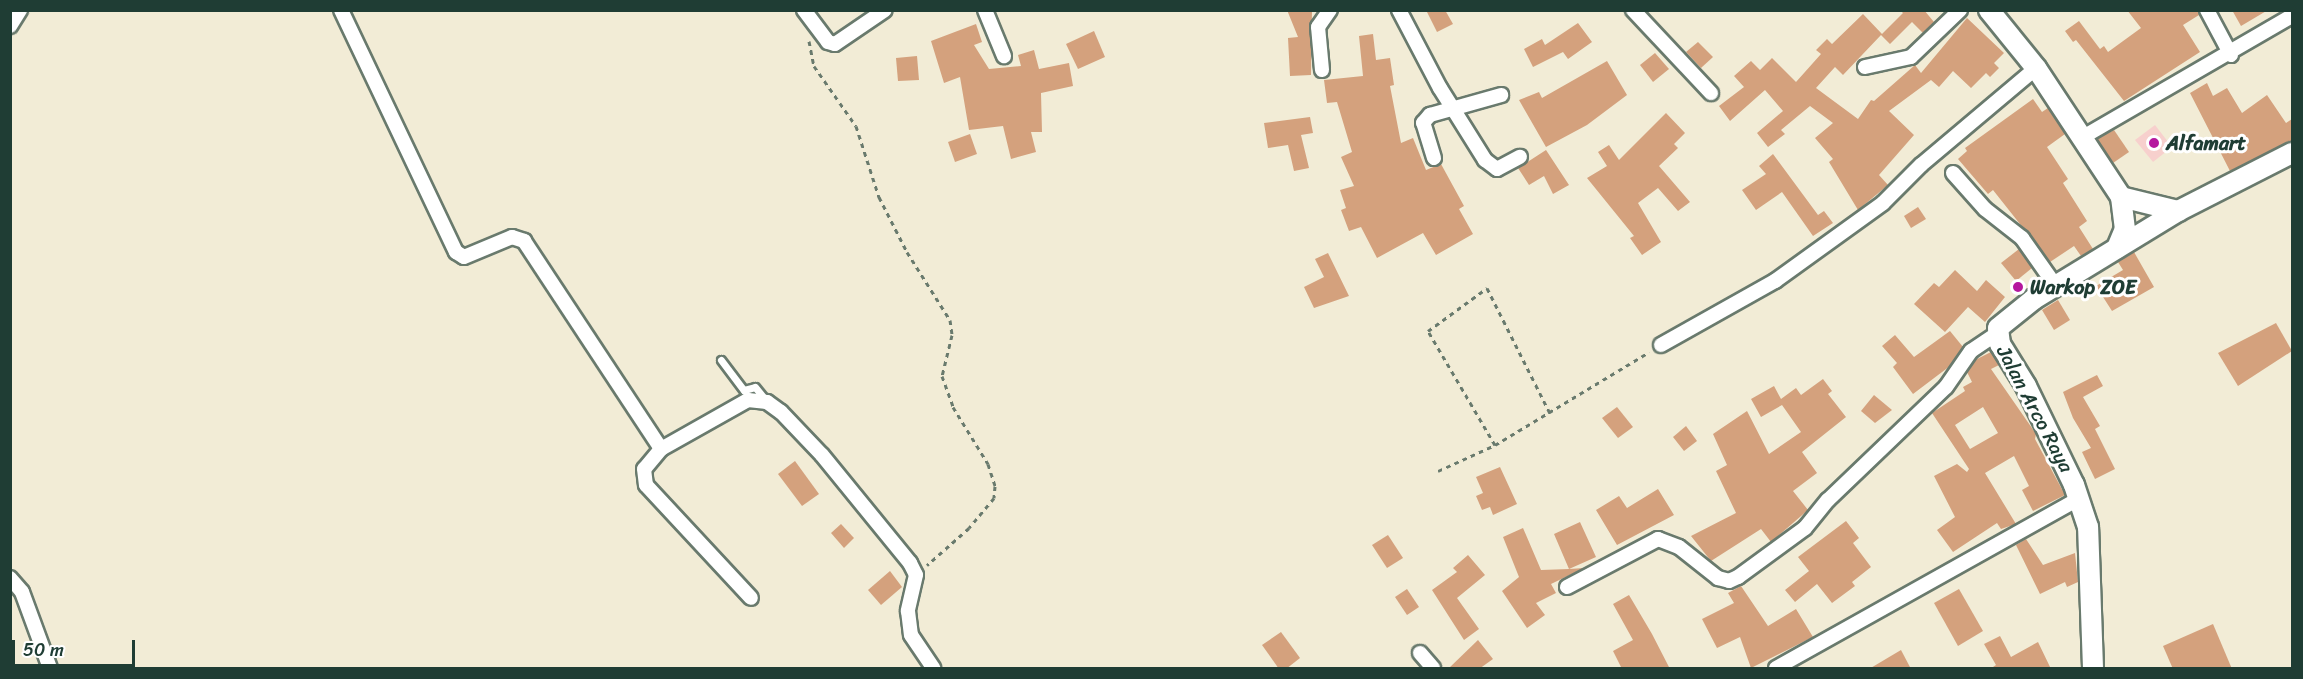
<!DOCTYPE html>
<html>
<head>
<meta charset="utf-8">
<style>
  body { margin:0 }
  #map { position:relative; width:2303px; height:679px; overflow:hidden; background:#f2ecd6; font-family:Sriracha,sans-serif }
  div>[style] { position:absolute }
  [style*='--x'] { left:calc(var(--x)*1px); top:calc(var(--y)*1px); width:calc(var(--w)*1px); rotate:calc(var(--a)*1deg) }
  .built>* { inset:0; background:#f7d0cd }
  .building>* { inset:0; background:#d4a17d }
  .path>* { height:3px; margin-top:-1.5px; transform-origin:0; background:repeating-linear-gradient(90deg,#697a6d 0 4.5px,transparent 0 9px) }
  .roads { filter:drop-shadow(2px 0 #697a6d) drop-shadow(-2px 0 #697a6d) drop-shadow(0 2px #697a6d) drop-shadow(0 -2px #697a6d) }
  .lane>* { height:7px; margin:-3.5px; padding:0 3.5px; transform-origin:3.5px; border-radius:3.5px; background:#fff }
  .street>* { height:14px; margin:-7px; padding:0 7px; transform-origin:7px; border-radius:7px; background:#fff }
  .secondary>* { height:20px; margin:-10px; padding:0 10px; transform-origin:10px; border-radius:10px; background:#fff }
  .dots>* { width:16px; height:16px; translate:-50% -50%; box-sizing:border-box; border:3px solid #fff; border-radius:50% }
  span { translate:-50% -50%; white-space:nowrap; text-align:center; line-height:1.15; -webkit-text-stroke:6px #fff; paint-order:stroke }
  .poi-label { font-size:20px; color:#1f3d34; font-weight:700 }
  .left { translate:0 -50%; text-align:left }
  .street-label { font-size:20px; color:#1f3d34 }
  .frame { position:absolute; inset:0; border:12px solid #1f3d34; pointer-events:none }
  .scale { position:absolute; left:12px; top:640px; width:123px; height:27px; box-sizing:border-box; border:3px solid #1f3d34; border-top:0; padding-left:8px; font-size:18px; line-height:21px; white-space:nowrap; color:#1f3d34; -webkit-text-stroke:4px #fff; paint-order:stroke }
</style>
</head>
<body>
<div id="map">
  <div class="built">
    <div style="clip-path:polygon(2155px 125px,2172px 147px,2153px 162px,2135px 140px)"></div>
  </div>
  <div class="building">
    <div style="clip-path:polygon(1287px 10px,1312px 10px,1311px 75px,1290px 76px,1288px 38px,1298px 37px)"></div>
    <div style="clip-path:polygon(1426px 10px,1445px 10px,1453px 24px,1437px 32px)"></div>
    <div style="clip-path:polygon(1900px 10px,1924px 10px,1934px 22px,1923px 33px,1912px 22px,1890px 44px,1881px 35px,1843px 75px,1835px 67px,1816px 88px,1858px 119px,1871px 100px,1874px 101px,1915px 65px,1921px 73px,1967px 18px,2004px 53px,1994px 63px,1999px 68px,1990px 77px,1986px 73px,1971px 88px,1953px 71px,1939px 87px,1931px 80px,1889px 111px,1914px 135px,1879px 175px,1888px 185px,1858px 210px,1829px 162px,1833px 159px,1815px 138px,1833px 123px,1810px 106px,1781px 130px,1785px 134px,1768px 147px,1757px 133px,1783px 111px,1765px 90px,1730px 121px,1719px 106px,1744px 87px,1734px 76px,1751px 61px,1760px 70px,1772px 58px,1796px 82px,1821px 54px,1816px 50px,1827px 39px,1832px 44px,1863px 14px,1882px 34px,1903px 13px)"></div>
    <div style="clip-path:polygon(2127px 10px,2198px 10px,2199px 15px,2183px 25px,2200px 52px,2124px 101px,2076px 40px,2073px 42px,2065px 31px,2079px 21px,2100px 49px,2104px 46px,2108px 52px,2141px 28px)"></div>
    <div style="clip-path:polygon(2232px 10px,2268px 10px,2241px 26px)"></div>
    <div style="clip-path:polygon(1578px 23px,1592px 42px,1568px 59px,1563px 52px,1533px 67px,1524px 49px,1542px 39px,1545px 45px)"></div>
    <div style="clip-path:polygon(976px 24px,982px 42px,974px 45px,989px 69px,1021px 66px,1018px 55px,1034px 50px,1039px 69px,1069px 63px,1073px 86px,1041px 93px,1042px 132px,1031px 132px,1036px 152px,1011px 159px,1003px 126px,969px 130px,960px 77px,944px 83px,931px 41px)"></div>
    <div style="clip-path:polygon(1094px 31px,1105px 57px,1078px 69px,1066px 44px)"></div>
    <div style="clip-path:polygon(1373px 34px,1376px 60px,1390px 58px,1394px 85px,1390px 86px,1401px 143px,1413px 138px,1426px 170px,1441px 164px,1464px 206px,1459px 209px,1473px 234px,1436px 255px,1423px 233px,1377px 258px,1361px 227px,1349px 231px,1341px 210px,1346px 208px,1340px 190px,1354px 186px,1341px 157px,1352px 152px,1337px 102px,1327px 103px,1324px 80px,1363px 76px,1359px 36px)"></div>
    <div style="clip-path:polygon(1698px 42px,1713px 57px,1701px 68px,1686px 52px)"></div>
    <div style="clip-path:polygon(1655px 53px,1669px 69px,1653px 82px,1640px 65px)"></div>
    <div style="clip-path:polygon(917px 56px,919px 80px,898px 81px,896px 58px)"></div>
    <div style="clip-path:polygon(1607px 61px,1627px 95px,1587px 125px,1546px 147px,1519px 100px,1539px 92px,1542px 98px)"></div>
    <div style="clip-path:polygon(2207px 83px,2213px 96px,2227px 88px,2242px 113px,2267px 95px,2286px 123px,2292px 119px,2292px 141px,2230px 171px,2190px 93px)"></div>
    <div style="clip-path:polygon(2033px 99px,2042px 112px,2048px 108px,2065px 134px,2047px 147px,2068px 179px,2063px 183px,2087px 221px,2079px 227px,2093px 249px,2081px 256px,2074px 246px,2050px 262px,1993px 190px,1988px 194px,1958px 159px,1967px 151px,1965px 148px)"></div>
    <div style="clip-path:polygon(1666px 113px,1685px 133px,1674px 144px,1678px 148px,1659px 166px,1690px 202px,1678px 211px,1658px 188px,1638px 203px,1661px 242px,1642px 255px,1630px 238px,1634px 236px,1587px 178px,1607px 166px,1598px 152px,1609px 145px,1619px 160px)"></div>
    <div style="clip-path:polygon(1310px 117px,1313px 133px,1301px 135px,1309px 168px,1294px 171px,1288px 145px,1268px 148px,1264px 123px)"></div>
    <div style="clip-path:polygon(2114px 130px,2129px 152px,2113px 163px,2097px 139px)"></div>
    <div style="clip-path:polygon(970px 134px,977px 154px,955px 162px,948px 142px)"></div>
    <div style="clip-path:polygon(1546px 150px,1569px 185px,1553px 194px,1544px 176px,1529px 185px,1518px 168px)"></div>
    <div style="clip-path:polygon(1773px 154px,1818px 215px,1824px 211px,1833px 223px,1813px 236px,1782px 192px,1756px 210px,1742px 190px,1766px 174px,1759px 166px)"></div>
    <div style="clip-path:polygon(1918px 207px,1926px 219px,1911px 228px,1904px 216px)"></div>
    <div style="clip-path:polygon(2019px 249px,2032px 268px,2016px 281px,2001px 263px)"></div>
    <div style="clip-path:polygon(2134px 252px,2154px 287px,2112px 311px,2096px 286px,2123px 270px,2118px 262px)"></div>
    <div style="clip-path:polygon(1328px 253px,1349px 296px,1314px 308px,1304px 287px,1324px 277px,1315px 259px)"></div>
    <div style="clip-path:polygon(1955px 270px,1977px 291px,1986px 280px,2005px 297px,1985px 322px,1968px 307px,1945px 332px,1914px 304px,1934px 283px,1939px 287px)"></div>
    <div style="clip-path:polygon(2058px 300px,2070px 320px,2054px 330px,2042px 310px)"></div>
    <div style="clip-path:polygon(2276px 323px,2292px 351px,2238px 386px,2218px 353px)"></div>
    <div style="clip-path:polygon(1950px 331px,1963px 347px,1950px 366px,1913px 394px,1893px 367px,1897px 363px,1882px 346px,1895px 335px,1914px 357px)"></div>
    <div style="clip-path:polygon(evenodd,1991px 352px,1999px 365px,1991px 369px,2036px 434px,2035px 439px,2065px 495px,2033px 511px,2022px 490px,2029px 486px,2014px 456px,1985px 473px,2016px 524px,2001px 529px,1997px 523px,1953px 552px,1937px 530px,1955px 517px,1934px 476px,1957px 464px,1967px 472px,1969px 469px,1932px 413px,1965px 391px,1963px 387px,1972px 382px,1967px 372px,1975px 360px,1991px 352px,1983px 407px,1998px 433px,1970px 449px,1955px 425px,1983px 407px)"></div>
    <div style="clip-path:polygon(2097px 375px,2103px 386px,2083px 397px,2100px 426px,2095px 429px,2115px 469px,2095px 479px,2082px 452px,2091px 448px,2073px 418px,2063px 392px)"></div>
    <div style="clip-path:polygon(1823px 379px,1832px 391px,1828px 394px,1846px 417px,1802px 452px,1817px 473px,1793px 491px,1808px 510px,1771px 542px,1761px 529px,1711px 561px,1691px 536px,1736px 513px,1716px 471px,1727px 465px,1713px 434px,1747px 411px,1769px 454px,1801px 432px,1782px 405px,1761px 417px,1751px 399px,1774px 386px,1781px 399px,1796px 388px,1801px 395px)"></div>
    <div style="clip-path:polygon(1874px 395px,1892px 410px,1875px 423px,1861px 411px)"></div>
    <div style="clip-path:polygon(1617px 407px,1633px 427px,1618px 438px,1602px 418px)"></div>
    <div style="clip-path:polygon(1686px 426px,1697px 441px,1684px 451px,1673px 437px)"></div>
    <div style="clip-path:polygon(795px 461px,819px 494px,802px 506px,778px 474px)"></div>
    <div style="clip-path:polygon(1500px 467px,1517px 504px,1493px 515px,1490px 507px,1482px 510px,1476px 496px,1483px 493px,1476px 477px)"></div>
    <div style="clip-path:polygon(1658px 489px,1674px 515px,1617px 545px,1596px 510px,1619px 496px,1627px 508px)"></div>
    <div style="clip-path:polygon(1846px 521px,1859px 538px,1853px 543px,1871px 567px,1852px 582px,1855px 586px,1832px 603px,1817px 584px,1795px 602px,1785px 590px,1809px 571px,1798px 557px)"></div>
    <div style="clip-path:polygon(1580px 522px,1596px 557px,1569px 569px,1584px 568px,1551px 584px,1556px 593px,1536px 603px,1545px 615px,1527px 628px,1502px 591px,1519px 577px,1503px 537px,1523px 528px,1541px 570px,1569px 569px,1554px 534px)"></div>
    <div style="clip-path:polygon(841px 524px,854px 538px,844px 548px,831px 533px)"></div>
    <div style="clip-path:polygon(1388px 535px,1403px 558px,1387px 568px,1372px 545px)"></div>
    <div style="clip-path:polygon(2026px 539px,2043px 565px,2075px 553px,2078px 582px,2067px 587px,2065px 582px,2040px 594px,2016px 545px)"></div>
    <div style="clip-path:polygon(1468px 555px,1485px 575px,1457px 598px,1479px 629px,1464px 640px,1432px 590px,1457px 572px,1453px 568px)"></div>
    <div style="clip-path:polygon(890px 571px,902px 587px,881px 605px,868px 590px)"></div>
    <div style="clip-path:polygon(1741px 586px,1768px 626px,1796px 609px,1813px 637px,1751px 668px,1740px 637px,1717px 648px,1702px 619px,1734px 603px,1728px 593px)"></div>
    <div style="clip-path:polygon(1407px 589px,1419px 607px,1407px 615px,1395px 597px)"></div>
    <div style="clip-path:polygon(1959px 589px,1983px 631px,1958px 646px,1934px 603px)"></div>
    <div style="clip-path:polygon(1629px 595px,1652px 634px,1670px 669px,1622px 669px,1613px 651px,1633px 640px,1613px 604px)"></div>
    <div style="clip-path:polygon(2213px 624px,2232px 669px,2173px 669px,2163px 646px)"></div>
    <div style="clip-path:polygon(1281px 632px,1300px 658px,1286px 669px,1279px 669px,1262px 645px)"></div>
    <div style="clip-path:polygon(2000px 636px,2011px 657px,2038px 642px,2051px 669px,1990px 669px,1996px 665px,1984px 644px)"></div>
    <div style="clip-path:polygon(1478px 640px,1493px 659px,1479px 669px,1448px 669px)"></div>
    <div style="clip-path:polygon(1901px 650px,1911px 669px,1869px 669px)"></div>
  </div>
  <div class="path">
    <div style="--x:809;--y:41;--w:25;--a:79"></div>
    <div style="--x:814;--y:66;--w:73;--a:55"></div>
    <div style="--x:856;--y:126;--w:75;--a:72.1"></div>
    <div style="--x:879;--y:197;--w:62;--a:63"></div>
    <div style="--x:907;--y:252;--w:80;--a:57.7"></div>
    <div style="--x:950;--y:320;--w:15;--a:82"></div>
    <div style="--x:952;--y:335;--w:42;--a:103.7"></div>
    <div style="--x:942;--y:376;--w:33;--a:70"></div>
    <div style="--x:953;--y:407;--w:67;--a:58.4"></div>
    <div style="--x:988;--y:464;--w:23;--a:72"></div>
    <div style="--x:995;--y:486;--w:12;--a:95"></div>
    <div style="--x:994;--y:498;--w:39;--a:130"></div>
    <div style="--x:969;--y:528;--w:56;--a:138.6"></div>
    <div style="--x:1495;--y:445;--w:132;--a:-120.4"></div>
    <div style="--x:1428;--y:331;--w:73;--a:-36.1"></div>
    <div style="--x:1487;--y:288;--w:140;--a:63.3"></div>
    <div style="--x:1438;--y:471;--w:63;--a:-24.5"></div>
    <div style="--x:1495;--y:445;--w:180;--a:-31.1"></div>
  </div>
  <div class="roads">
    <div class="lane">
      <div style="--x:721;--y:360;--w:38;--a:53"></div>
      <div style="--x:744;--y:390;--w:11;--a:-15"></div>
      <div style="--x:755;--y:387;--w:19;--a:51"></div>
    </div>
    <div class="street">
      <div style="--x:341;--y:10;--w:268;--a:64.6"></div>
      <div style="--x:456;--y:252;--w:9;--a:32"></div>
      <div style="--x:464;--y:257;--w:52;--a:-22.6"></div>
      <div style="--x:512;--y:237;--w:13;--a:18"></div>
      <div style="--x:524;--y:241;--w:249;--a:56.6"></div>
      <div style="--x:661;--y:449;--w:100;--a:-29.4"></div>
      <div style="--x:748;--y:400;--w:19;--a:6"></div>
      <div style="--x:767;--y:402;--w:17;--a:36"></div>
      <div style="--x:781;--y:412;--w:59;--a:46.4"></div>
      <div style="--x:822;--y:455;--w:139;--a:50.8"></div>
      <div style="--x:910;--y:563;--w:13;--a:63"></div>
      <div style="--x:916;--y:575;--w:37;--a:103"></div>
      <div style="--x:908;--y:611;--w:24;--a:83"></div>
      <div style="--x:911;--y:635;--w:40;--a:56"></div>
      <div style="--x:804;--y:10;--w:40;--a:53"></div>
      <div style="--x:828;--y:42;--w:7;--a:16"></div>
      <div style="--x:835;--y:44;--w:60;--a:-34.2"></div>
      <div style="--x:985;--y:10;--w:50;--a:67.6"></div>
      <div style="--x:1399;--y:10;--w:88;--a:62.3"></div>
      <div style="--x:1440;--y:88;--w:85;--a:58"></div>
      <div style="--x:1485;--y:160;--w:15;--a:37"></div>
      <div style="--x:1497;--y:169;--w:26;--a:-28"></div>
      <div style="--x:1633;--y:10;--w:114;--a:46.8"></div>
      <div style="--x:2207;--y:10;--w:51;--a:61.9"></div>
      <div style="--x:10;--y:26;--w:19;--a:-58"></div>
      <div style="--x:1865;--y:67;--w:47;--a:-12.3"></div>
      <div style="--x:1911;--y:57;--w:68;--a:-43.8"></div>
      <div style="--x:1322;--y:70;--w:43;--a:-95.3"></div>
      <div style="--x:1318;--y:27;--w:21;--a:-55"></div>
      <div style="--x:2083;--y:137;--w:241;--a:-30.1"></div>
      <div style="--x:1434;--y:158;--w:37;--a:-107"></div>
      <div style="--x:1423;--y:123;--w:11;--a:-49"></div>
      <div style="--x:1430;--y:115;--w:74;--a:-15.7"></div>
      <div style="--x:1953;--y:173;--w:48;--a:48.4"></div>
      <div style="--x:1985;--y:209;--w:47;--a:38.1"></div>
      <div style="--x:2022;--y:238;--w:57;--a:54.9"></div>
      <div style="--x:1661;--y:345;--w:131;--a:-29.3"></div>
      <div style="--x:1775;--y:281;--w:133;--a:-35.8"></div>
      <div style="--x:1883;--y:203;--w:54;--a:-45"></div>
      <div style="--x:1921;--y:165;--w:150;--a:-40.1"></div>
      <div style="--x:661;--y:449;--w:26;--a:130"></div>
      <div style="--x:644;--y:469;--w:16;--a:83"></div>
      <div style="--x:646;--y:485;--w:154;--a:47.1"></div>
      <div style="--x:10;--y:578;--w:18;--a:49"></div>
      <div style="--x:22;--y:592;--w:81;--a:69.8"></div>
      <div style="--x:1567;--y:587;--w:103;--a:-27.8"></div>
      <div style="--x:1658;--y:539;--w:22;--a:21"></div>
      <div style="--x:1679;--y:547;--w:50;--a:38.5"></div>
      <div style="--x:1718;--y:578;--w:11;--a:15"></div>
      <div style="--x:1729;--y:581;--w:10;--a:-24"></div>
      <div style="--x:1738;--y:577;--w:83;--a:-36.2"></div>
      <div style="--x:1805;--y:528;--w:36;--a:-51"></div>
      <div style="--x:1828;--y:500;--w:163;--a:-43.8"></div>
      <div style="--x:1946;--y:387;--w:44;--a:-55.2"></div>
      <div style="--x:1971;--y:351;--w:30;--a:-34"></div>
      <div style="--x:1420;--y:653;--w:20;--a:49"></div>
      <div style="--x:1776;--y:668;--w:347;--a:-29.2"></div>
    </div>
    <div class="secondary">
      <div style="--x:1989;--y:10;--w:75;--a:51"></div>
      <div style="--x:2036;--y:68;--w:154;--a:56.6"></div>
      <div style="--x:2121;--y:197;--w:32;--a:83"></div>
      <div style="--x:2125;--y:229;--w:21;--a:113"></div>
      <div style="--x:2121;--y:197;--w:59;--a:13.8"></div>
      <div style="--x:2093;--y:668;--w:141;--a:-92"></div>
      <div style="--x:2088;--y:527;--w:44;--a:-108.4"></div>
      <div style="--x:2074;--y:485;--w:110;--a:-115.9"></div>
      <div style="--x:2026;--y:386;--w:49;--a:-121.8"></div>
      <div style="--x:2000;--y:344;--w:16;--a:-97"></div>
      <div style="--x:1998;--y:328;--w:46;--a:-38.9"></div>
      <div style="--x:2034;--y:299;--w:169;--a:-31.4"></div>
      <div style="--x:2178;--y:211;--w:128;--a:-27"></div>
    </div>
  </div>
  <div class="dots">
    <div style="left:2154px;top:143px;background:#b5179e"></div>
    <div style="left:2018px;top:287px;background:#b5179e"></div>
  </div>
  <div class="poi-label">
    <span class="left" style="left:2166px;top:143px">Alfamart</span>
    <span class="left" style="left:2030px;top:287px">Warkop ZOE</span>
  </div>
  <div class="street-label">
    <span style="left:2035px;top:409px;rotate:62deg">Jalan Arco Raya</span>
  </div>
  <div class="frame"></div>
  <div class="scale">50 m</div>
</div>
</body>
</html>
